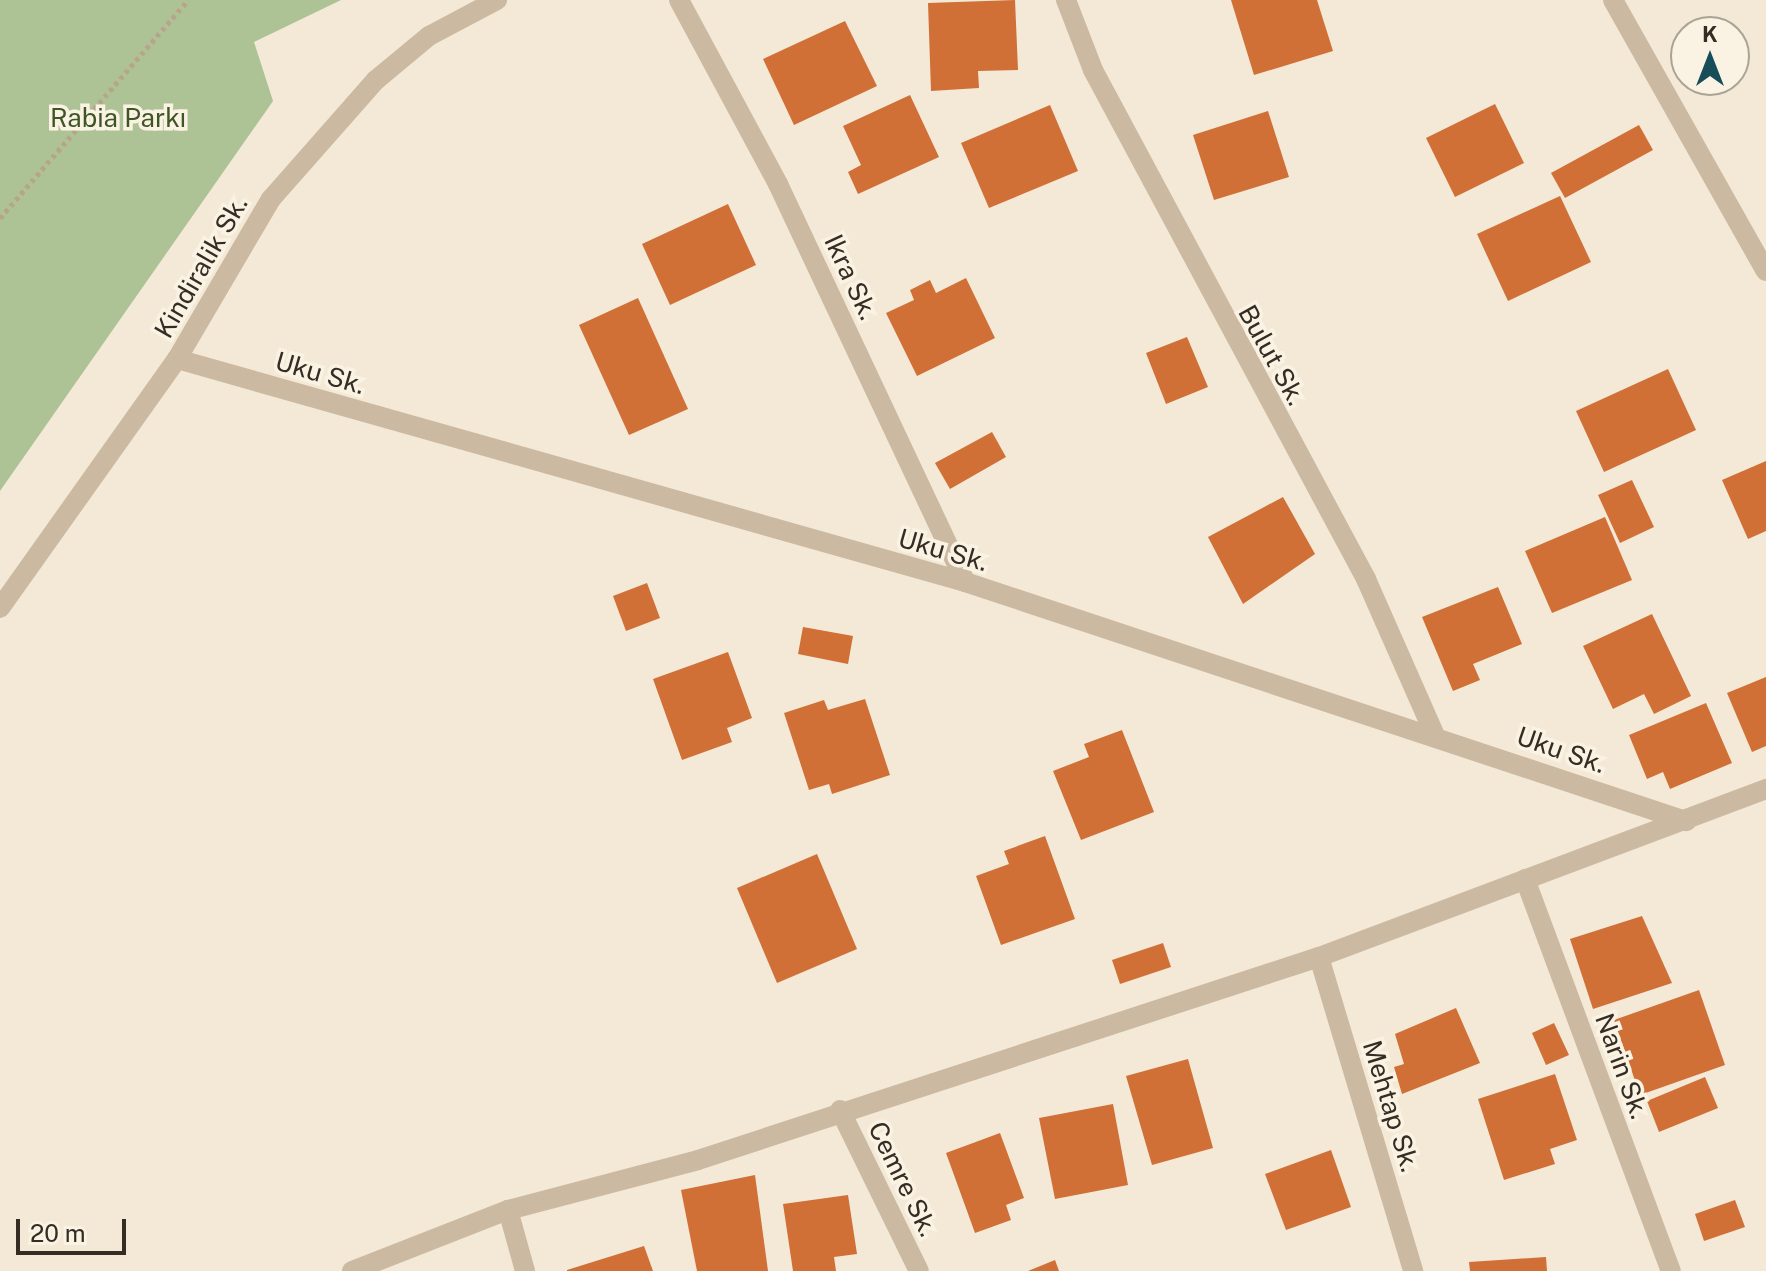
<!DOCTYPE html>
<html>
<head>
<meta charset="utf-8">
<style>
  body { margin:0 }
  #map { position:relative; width:1766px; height:1271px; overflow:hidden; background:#f3e9d6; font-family:"Public Sans",sans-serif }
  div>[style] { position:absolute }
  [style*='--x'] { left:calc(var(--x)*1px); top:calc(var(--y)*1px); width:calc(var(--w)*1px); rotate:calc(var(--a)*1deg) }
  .green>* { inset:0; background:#adc295 }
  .building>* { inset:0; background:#d06f36 }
  .path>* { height:5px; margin-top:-2.5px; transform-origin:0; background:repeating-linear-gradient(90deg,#b7a48b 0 4px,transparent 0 8px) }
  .minor>* { height:20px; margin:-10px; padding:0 10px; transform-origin:10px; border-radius:10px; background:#cbbaa1 }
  span { translate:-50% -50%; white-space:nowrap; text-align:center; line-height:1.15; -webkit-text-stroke:7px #faf2e2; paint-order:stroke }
  .park-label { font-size:26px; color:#3e5526 }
  .street-label { font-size:26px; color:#352c24 }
  .north { position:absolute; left:1670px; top:16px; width:80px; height:80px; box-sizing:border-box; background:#faf2e2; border:2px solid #aba396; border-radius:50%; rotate:0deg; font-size:22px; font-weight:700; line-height:32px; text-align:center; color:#352c24 }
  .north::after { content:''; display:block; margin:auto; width:28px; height:36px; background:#174c59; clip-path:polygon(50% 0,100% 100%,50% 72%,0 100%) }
  .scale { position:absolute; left:16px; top:1219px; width:110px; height:36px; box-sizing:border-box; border:4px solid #352c24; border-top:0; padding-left:10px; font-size:24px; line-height:28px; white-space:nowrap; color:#352c24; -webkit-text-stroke:6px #faf2e2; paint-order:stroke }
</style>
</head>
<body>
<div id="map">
  <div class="green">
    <div style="clip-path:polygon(0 0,341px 0,254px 42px,273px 101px,0 491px)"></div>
  </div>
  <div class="building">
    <div style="clip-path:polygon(1015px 0,1018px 70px,978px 71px,979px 88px,931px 91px,928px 3px)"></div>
    <div style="clip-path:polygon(1231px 0,1317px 0,1333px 51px,1254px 75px)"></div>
    <div style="clip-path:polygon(845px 21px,877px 86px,794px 125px,763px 59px)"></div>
    <div style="clip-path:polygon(910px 95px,939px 157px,858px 194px,848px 172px,861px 165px,843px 126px)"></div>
    <div style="clip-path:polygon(1495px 104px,1524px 163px,1455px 197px,1426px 138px)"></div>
    <div style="clip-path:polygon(1050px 105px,1078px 171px,989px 208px,961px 143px)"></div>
    <div style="clip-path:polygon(1268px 111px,1289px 177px,1214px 200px,1193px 135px)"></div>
    <div style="clip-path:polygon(1639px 125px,1653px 150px,1565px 198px,1551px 173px)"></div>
    <div style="clip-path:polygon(1560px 196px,1591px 262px,1508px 301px,1477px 234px)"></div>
    <div style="clip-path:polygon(728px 204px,756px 265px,670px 305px,642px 244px)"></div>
    <div style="clip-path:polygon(966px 278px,995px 338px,917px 376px,886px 313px,914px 300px,910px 290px,930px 280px,936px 293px)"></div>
    <div style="clip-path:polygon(638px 298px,688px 409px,629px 435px,579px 325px)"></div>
    <div style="clip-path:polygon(1187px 337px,1208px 387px,1166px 404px,1146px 353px)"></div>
    <div style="clip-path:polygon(1668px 369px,1696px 430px,1604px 472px,1576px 411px)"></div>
    <div style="clip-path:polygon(992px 432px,1006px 457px,950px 489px,935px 463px)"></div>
    <div style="clip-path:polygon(1766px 461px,1766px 531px,1748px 539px,1722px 480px)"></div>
    <div style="clip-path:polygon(1632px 480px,1654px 527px,1620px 543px,1598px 495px)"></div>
    <div style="clip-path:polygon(1283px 497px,1315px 554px,1243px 604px,1208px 537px)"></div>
    <div style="clip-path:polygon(1605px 517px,1632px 580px,1552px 613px,1525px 551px)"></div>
    <div style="clip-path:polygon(647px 583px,660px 618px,626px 631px,613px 596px)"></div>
    <div style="clip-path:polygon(1498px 587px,1522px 644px,1473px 664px,1480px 680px,1453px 691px,1422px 617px)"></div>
    <div style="clip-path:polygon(1652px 614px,1691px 696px,1654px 714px,1644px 694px,1613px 709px,1583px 646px)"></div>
    <div style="clip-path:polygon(803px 627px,853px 636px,848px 664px,798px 654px)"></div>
    <div style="clip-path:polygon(728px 652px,752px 718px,727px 728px,732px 742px,682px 760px,653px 679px)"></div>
    <div style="clip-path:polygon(1766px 677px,1766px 746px,1752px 752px,1727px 693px)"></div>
    <div style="clip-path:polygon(865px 699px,890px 775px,832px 794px,829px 784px,809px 790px,784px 713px,824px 700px,828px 710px)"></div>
    <div style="clip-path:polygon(1706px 703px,1732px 763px,1670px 789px,1663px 772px,1647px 779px,1629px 735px)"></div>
    <div style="clip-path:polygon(1122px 730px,1154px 812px,1081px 840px,1053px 771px,1089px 757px,1084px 744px)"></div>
    <div style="clip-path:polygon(1045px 836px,1075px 919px,1001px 945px,976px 876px,1009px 864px,1004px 851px)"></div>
    <div style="clip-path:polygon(817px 854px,857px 949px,777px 983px,737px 888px)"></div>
    <div style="clip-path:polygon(1642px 916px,1672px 983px,1593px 1009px,1570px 939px)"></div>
    <div style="clip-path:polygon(1163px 943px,1171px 967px,1120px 984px,1112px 960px)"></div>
    <div style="clip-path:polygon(1699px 990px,1725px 1065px,1640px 1095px,1614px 1020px)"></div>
    <div style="clip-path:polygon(1456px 1008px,1480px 1063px,1402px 1094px,1394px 1067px,1404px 1064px,1395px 1034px)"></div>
    <div style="clip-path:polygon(1554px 1023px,1569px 1055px,1546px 1065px,1532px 1033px)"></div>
    <div style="clip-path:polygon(1188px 1059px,1213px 1148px,1152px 1165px,1126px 1076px)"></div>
    <div style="clip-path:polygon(1555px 1074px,1577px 1140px,1550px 1149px,1555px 1164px,1504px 1180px,1478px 1099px)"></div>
    <div style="clip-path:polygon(1705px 1077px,1718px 1108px,1659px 1132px,1647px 1101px)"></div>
    <div style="clip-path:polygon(1113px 1104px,1128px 1185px,1055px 1199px,1039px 1118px)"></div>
    <div style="clip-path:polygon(1000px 1133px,1024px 1198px,1006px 1205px,1011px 1220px,975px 1233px,946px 1153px)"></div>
    <div style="clip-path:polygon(1331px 1150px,1351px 1207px,1286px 1230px,1265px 1174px)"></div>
    <div style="clip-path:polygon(755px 1175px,768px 1271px,697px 1271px,681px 1190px)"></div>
    <div style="clip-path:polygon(848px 1195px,857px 1254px,834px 1257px,836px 1271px,793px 1271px,783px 1204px)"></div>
    <div style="clip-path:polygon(1735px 1200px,1745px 1227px,1704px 1241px,1695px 1214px)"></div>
    <div style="clip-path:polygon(644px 1246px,653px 1271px,567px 1271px,567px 1270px)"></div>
    <div style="clip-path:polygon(1546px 1257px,1547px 1271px,1470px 1271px,1469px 1262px)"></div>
    <div style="clip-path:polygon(1055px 1260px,1059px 1271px,1028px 1271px)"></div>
  </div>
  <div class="path">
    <div style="--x:0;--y:218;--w:288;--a:-49.2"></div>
  </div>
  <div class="minor">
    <div style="--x:679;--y:0;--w:209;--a:61.7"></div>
    <div style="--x:778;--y:184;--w:440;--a:64.8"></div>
    <div style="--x:1066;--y:0;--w:75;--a:68.9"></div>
    <div style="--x:1093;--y:70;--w:578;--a:61.79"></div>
    <div style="--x:1366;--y:579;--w:168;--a:66.2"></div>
    <div style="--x:1613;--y:0;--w:311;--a:60.6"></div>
    <div style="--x:177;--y:359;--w:819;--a:15.8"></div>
    <div style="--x:965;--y:582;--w:760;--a:18.34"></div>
    <div style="--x:0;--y:608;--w:305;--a:-54.6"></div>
    <div style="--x:177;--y:359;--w:186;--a:-59.6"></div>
    <div style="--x:271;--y:199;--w:159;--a:-48.6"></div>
    <div style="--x:376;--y:80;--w:69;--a:-39.7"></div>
    <div style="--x:429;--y:36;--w:77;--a:-27.9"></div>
    <div style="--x:1525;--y:879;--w:418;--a:69.6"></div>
    <div style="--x:1319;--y:957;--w:328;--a:73.3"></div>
    <div style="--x:840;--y:1110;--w:179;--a:63.9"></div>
    <div style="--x:508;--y:1210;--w:63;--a:74.4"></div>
    <div style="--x:352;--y:1271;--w:168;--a:-21.4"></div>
    <div style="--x:508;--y:1210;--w:196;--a:-14.7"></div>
    <div style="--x:698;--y:1160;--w:653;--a:-18.1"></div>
    <div style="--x:1319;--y:957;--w:478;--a:-20.6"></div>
  </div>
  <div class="park-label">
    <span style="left:118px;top:118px">Rabia Parkı</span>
  </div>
  <div class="street-label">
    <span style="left:201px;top:267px;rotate:-60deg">Kindiralik Sk.</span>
    <span style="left:851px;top:277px;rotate:65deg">Ikra Sk.</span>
    <span style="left:1272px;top:355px;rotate:61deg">Bulut Sk.</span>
    <span style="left:320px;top:373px;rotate:16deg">Uku Sk.</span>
    <span style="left:943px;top:550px;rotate:16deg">Uku Sk.</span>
    <span style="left:1561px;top:750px;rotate:19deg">Uku Sk.</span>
    <span style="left:1622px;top:1066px;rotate:70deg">Narin Sk.</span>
    <span style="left:1391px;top:1106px;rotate:73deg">Mehtap Sk.</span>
    <span style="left:903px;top:1179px;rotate:64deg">Cemre Sk.</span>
  </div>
  <div class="north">K</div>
  <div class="scale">20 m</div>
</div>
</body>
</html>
